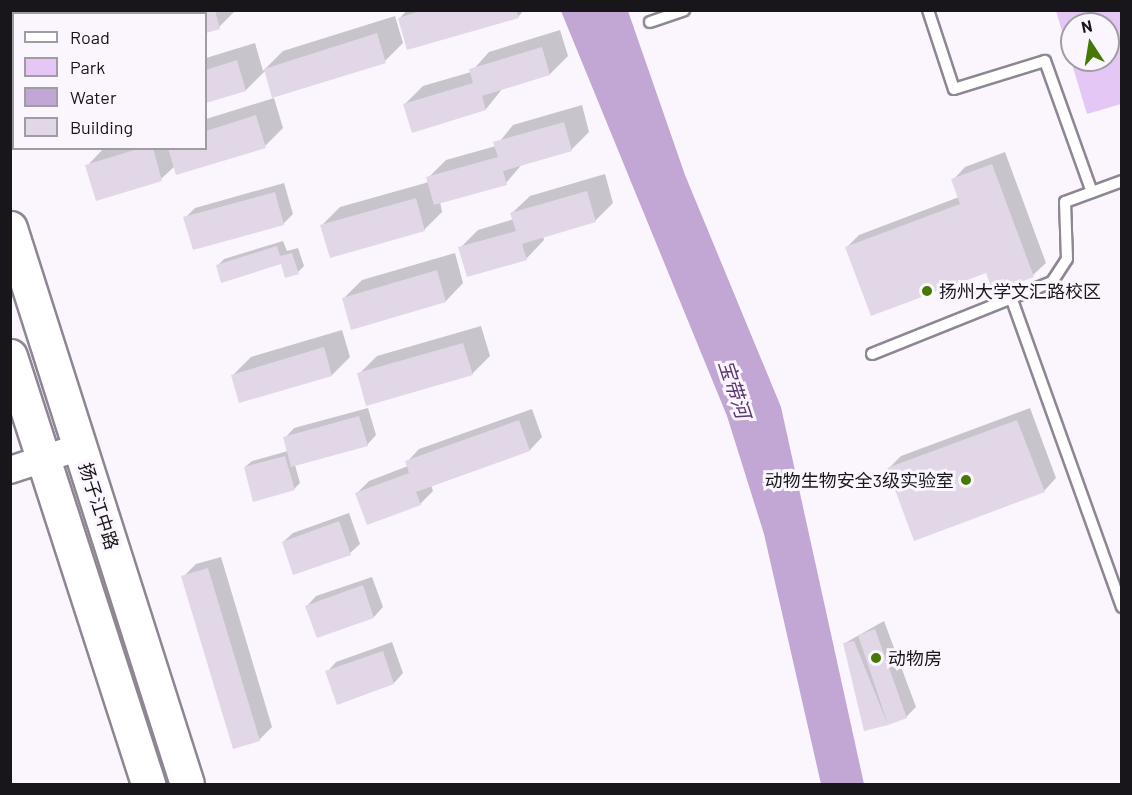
<!DOCTYPE html>
<html>
<head>
<meta charset="utf-8">
<style>
  body { margin:0 }
  #map { position:relative; width:1132px; height:795px; overflow:hidden; background:#fbf5fe; font-family:Barlow,"Noto Sans SC",sans-serif }
  div>[style] { position:absolute }
  [style*='--x'] { left:calc(var(--x)*1px); top:calc(var(--y)*1px); width:calc(var(--w)*1px); rotate:calc(var(--a)*1deg) }
  .green>* { inset:0; background:#e4c7f5 }
  .water>* { inset:0; background:#c2a6d3 }
  .shadow>* { inset:0; background:#0003 }
  .building>* { inset:0; background:#e1d7e7 }
  .roads { filter:drop-shadow(2px 0 #8f8694) drop-shadow(-2px 0 #8f8694) drop-shadow(0 2px #8f8694) drop-shadow(0 -2px #8f8694) }
  .service>* { height:10px; margin:-5px; padding:0 5px; transform-origin:5px; border-radius:5px; background:#fff }
  .tertiary>* { height:26px; margin:-13px; padding:0 13px; transform-origin:13px; border-radius:13px; background:#fff }
  .primary>* { height:33px; margin:-16.5px; padding:0 16.5px; transform-origin:16.5px; border-radius:16.5px; background:#fff }
  .dots>* { width:16px; height:16px; translate:-50% -50%; box-sizing:border-box; border:3px solid #fbf5fe; border-radius:50% }
  span { translate:-50% -50%; white-space:nowrap; text-align:center; line-height:1.15; -webkit-text-stroke:6px #fbf5fe; paint-order:stroke }
  .poi-label { font-size:18px; color:#19161b }
  .left { translate:0 -50%; text-align:left }
  .right { translate:-100% -50%; text-align:right }
  .street-label { font-size:18px; color:#19161b }
  .water-label { font-size:20px; color:#5c3770; font-style:italic }
  .frame { position:absolute; inset:0; border:12px solid #19161b; pointer-events:none }
  .legend { position:absolute; left:12px; top:12px; width:195px; height:138px; box-sizing:border-box; background:#fbf5fe; border:2px solid #a19ca3; margin:0; padding:8px 10px; list-style:none; font-size:18px; color:#19161b }
  .legend li { display:flex; align-items:center; gap:12px; height:30px }
  .legend b { width:30px; border:2px solid #a19ca3 }
  .north { position:absolute; left:1060px; top:12px; width:60px; height:60px; box-sizing:border-box; background:#fbf5fe; border:2px solid #a19ca3; border-radius:50%; rotate:348deg; font-size:16px; font-weight:700; line-height:24px; text-align:center; color:#19161b }
  .north::after { content:''; display:block; margin:auto; width:21px; height:27px; background:#467903; clip-path:polygon(50% 0,100% 100%,50% 72%,0 100%) }
</style>
</head>
<body>
<div id="map">
  <div class="green">
    <div style="clip-path:polygon(evenodd,1056px 11px,1121px 11px,1121px 104px,1087px 114px,1056px 11px,1072px 24px,1108px 24px,1108px 60px,1072px 60px,1072px 24px)"></div>
  </div>
  <div class="water">
    <div style="clip-path:polygon(561px 11px,628px 11px,685px 175px,781px 407px,864px 784px,821px 784px,764px 534px,727px 416px)"></div>
  </div>
  <div class="shadow">
    <div style="clip-path:polygon(133px 10px,236px 10px,219px 27px,206px 32px,206px 14px,130px 14px)"></div>
    <div style="clip-path:polygon(407px 10px,524px 10px,518px 17px,400px 18px)"></div>
    <div style="clip-path:polygon(395px 16px,403px 43px,385px 61px,266px 70px,246px 90px,206px 102px,206px 58px,255px 43px,263px 71px,283px 51px)"></div>
    <div style="clip-path:polygon(560px 30px,568px 56px,550px 74px,503px 88px,486px 109px,405px 104px,423px 86px,471px 72px,489px 52px)"></div>
    <div style="clip-path:polygon(274px 98px,283px 128px,265px 146px,175px 166px,161px 179px,87px 166px,104px 148px,206px 148px,206px 119px)"></div>
    <div style="clip-path:polygon(582px 105px,589px 132px,571px 150px,523px 163px,506px 183px,440px 202px,442px 212px,424px 230px,322px 225px,340px 207px,429px 182px,428px 178px,446px 160px,496px 146px,513px 125px)"></div>
    <div style="clip-path:polygon(1005px 152px,1046px 263px,1033px 275px,994px 290px,987px 271px,847px 247px,859px 235px,959px 197px,953px 180px,965px 167px)"></div>
    <div style="clip-path:polygon(605px 174px,613px 203px,595px 221px,543px 236px,544px 240px,527px 258px,468px 275px,460px 248px,478px 230px,514px 219px,512px 213px,530px 196px)"></div>
    <div style="clip-path:polygon(284px 183px,293px 214px,283px 224px,185px 218px,195px 208px)"></div>
    <div style="clip-path:polygon(283px 241px,287px 251px,298px 248px,304px 266px,298px 272px,282px 263px,218px 265px,224px 259px)"></div>
    <div style="clip-path:polygon(455px 253px,463px 283px,446px 301px,344px 298px,362px 280px)"></div>
    <div style="clip-path:polygon(481px 326px,490px 356px,472px 374px,359px 374px,377px 356px)"></div>
    <div style="clip-path:polygon(342px 330px,350px 357px,332px 375px,240px 401px,233px 375px,251px 357px)"></div>
    <div style="clip-path:polygon(368px 408px,376px 435px,367px 445px,295px 465px,300px 483px,294px 489px,245px 467px,252px 461px,288px 451px,285px 438px,294px 428px)"></div>
    <div style="clip-path:polygon(1030px 408px,1056px 478px,1044px 491px,888px 469px,901px 456px)"></div>
    <div style="clip-path:polygon(532px 409px,542px 437px,530px 450px,431px 485px,433px 491px,420px 504px,357px 493px,369px 481px,408px 466px,407px 462px,419px 449px)"></div>
    <div style="clip-path:polygon(349px 513px,360px 544px,350px 553px,283px 542px,293px 533px)"></div>
    <div style="clip-path:polygon(221px 557px,272px 727px,259px 740px,183px 577px,196px 564px)"></div>
    <div style="clip-path:polygon(372px 577px,383px 607px,374px 617px,307px 606px,316px 596px)"></div>
    <div style="clip-path:polygon(884px 621px,916px 707px,906px 717px,865px 729px,845px 643px)"></div>
    <div style="clip-path:polygon(392px 642px,403px 673px,394px 683px,338px 703px,327px 672px,336px 662px)"></div>
  </div>
  <div class="building">
    <div style="clip-path:polygon(169px 10px,215px 10px,220px 29px,206px 33px,206px 14px,161px 14px)"></div>
    <div style="clip-path:polygon(424px 10px,516px 10px,519px 18px,407px 50px,398px 18px)"></div>
    <div style="clip-path:polygon(377px 33px,386px 63px,272px 98px,264px 69px)"></div>
    <div style="clip-path:polygon(542px 47px,550px 75px,482px 96px,486px 110px,412px 133px,403px 104px,473px 83px,469px 69px)"></div>
    <div style="clip-path:polygon(237px 60px,246px 91px,206px 103px,206px 70px)"></div>
    <div style="clip-path:polygon(256px 115px,266px 148px,176px 175px,168px 148px,206px 148px,206px 131px)"></div>
    <div style="clip-path:polygon(564px 122px,572px 151px,503px 171px,507px 185px,434px 205px,426px 177px,498px 157px,493px 142px)"></div>
    <div style="clip-path:polygon(141px 148px,153px 148px,162px 181px,96px 201px,85px 165px)"></div>
    <div style="clip-path:polygon(992px 164px,1034px 277px,993px 292px,986px 273px,871px 316px,845px 247px,960px 204px,951px 179px)"></div>
    <div style="clip-path:polygon(587px 191px,596px 222px,522px 244px,527px 260px,467px 277px,458px 247px,516px 231px,510px 213px)"></div>
    <div style="clip-path:polygon(275px 192px,284px 225px,193px 250px,183px 217px)"></div>
    <div style="clip-path:polygon(416px 198px,425px 231px,330px 258px,320px 225px)"></div>
    <div style="clip-path:polygon(277px 246px,280px 256px,292px 253px,299px 274px,285px 278px,281px 264px,221px 283px,216px 265px)"></div>
    <div style="clip-path:polygon(437px 270px,446px 302px,351px 330px,342px 298px)"></div>
    <div style="clip-path:polygon(463px 343px,473px 375px,366px 406px,357px 373px)"></div>
    <div style="clip-path:polygon(324px 347px,332px 376px,239px 403px,231px 375px)"></div>
    <div style="clip-path:polygon(359px 416px,368px 446px,291px 467px,283px 437px)"></div>
    <div style="clip-path:polygon(519px 420px,530px 451px,416px 492px,421px 505px,367px 525px,355px 493px,409px 473px,405px 461px)"></div>
    <div style="clip-path:polygon(1017px 420px,1045px 492px,914px 541px,887px 468px)"></div>
    <div style="clip-path:polygon(285px 456px,295px 490px,253px 502px,244px 467px)"></div>
    <div style="clip-path:polygon(339px 521px,351px 555px,293px 575px,282px 542px)"></div>
    <div style="clip-path:polygon(208px 568px,260px 741px,233px 749px,181px 576px)"></div>
    <div style="clip-path:polygon(363px 585px,374px 618px,317px 638px,305px 606px)"></div>
    <div style="clip-path:polygon(875px 629px,907px 718px,888px 725px,864px 731px,843px 643px,854px 641px,888px 725px,858px 635px)"></div>
    <div style="clip-path:polygon(383px 651px,394px 684px,337px 705px,325px 671px)"></div>
  </div>
  <div class="roads">
    <div class="service">
      <div style="--x:928;--y:10;--w:83;--a:71.8"></div>
      <div style="--x:954;--y:89;--w:95;--a:-17.1"></div>
      <div style="--x:1045;--y:61;--w:139;--a:70.3"></div>
      <div style="--x:650;--y:22;--w:36;--a:-19"></div>
      <div style="--x:1012;--y:300;--w:326;--a:70.3"></div>
      <div style="--x:872;--y:354;--w:194;--a:-21.8"></div>
      <div style="--x:1052;--y:282;--w:27;--a:-57"></div>
      <div style="--x:1067;--y:259;--w:57;--a:-92"></div>
      <div style="--x:1065;--y:202;--w:61;--a:-20.2"></div>
    </div>
    <div class="tertiary">
      <div style="--x:10;--y:470;--w:74;--a:-18.2"></div>
    </div>
    <div class="primary">
      <div style="--x:10;--y:228;--w:583;--a:72.34"></div>
      <div style="--x:10;--y:356;--w:450;--a:72.1"></div>
    </div>
  </div>
  <div class="dots">
    <div style="left:927px;top:291px;background:#467903"></div>
    <div style="left:966px;top:480px;background:#467903"></div>
    <div style="left:876px;top:658px;background:#467903"></div>
  </div>
  <div class="poi-label">
    <span class="left" style="left:939px;top:291px">扬州大学文汇路校区</span>
    <span class="right" style="left:954px;top:480px">动物生物安全3级实验室</span>
    <span class="left" style="left:888px;top:658px">动物房</span>
  </div>
  <div class="street-label">
    <span style="left:99px;top:506px;rotate:72deg">扬子江中路</span>
  </div>
  <div class="water-label">
    <span style="left:735px;top:389px;rotate:72deg">宝带河</span>
  </div>
  <div class="frame"></div>
  <ul class="legend">
  <li><b style="height:8px;background:#fff"></b>Road</li>
  <li><b style="height:16px;background:#e4c7f5"></b>Park</li>
  <li><b style="height:16px;background:#c2a6d3"></b>Water</li>
  <li><b style="height:16px;background:#e1d7e7"></b>Building</li>
  </ul>
  <div class="north">N</div>
</div>
</body>
</html>
